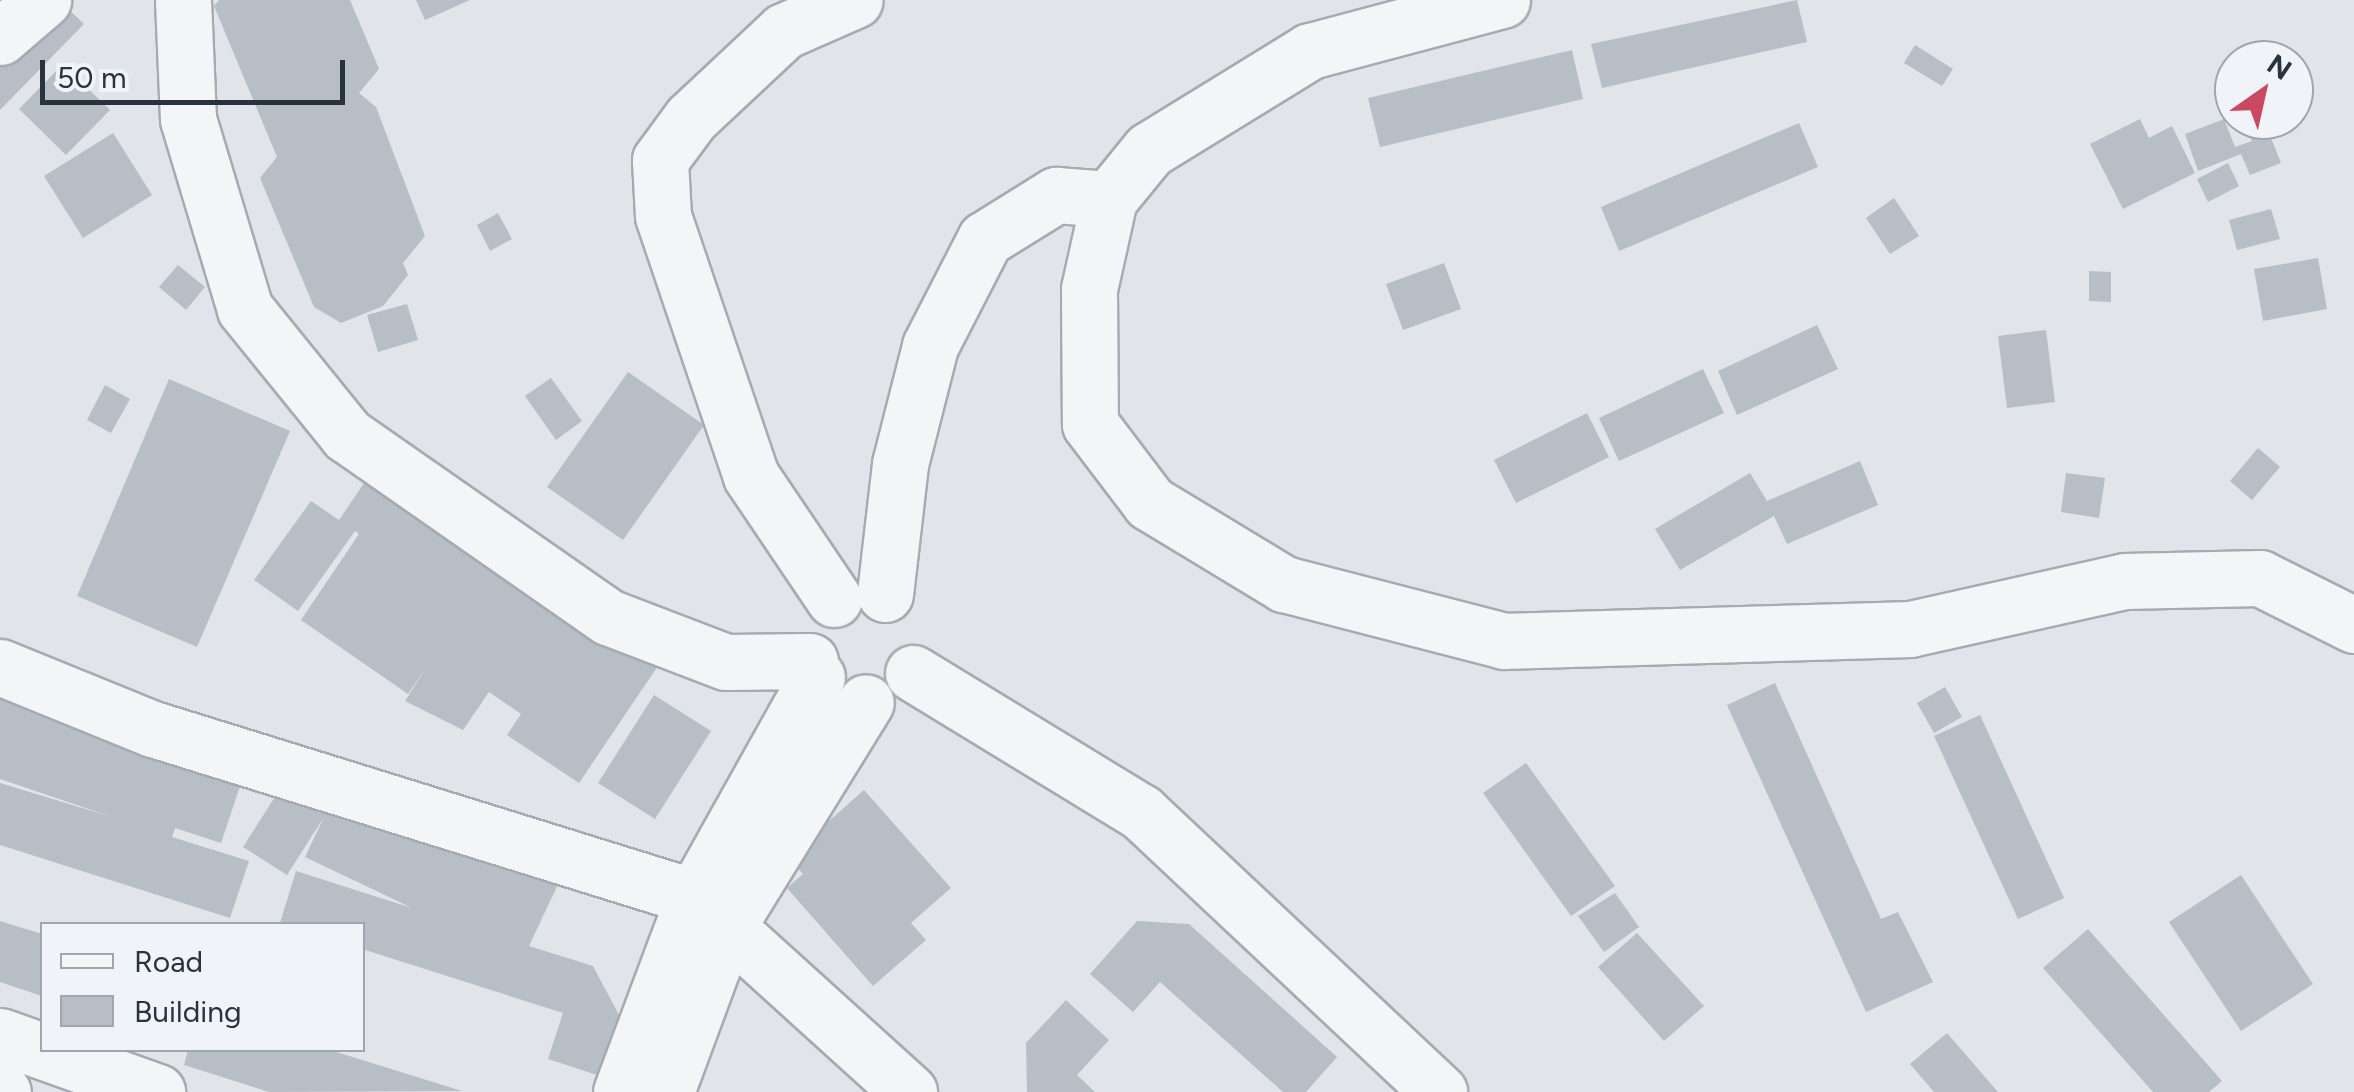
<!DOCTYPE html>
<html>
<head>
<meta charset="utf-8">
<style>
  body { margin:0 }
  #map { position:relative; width:2354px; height:1092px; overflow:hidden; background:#e1e4e9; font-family:Figtree,sans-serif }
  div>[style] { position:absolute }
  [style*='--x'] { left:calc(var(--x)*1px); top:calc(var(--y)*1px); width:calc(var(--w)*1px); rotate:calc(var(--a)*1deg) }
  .building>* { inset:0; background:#b8bec6 }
  .roads { filter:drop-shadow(2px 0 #a6abb3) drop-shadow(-2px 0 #a6abb3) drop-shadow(0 2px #a6abb3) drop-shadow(0 -2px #a6abb3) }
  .minor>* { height:55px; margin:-27.5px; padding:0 27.5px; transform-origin:27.5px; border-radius:27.5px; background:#f3f5f7 }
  span { translate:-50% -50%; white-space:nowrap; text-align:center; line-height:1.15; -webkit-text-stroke:10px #f0f3f7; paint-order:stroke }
  .legend { position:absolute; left:40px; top:922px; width:325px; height:130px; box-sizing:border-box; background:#f0f3f7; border:2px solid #a0a6ae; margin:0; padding:12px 18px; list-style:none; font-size:30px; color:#293340 }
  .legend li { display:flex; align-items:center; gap:20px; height:50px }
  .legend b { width:50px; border:2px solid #a0a6ae }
  .north { position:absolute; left:2214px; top:40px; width:100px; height:100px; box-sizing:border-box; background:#f0f3f7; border:2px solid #a0a6ae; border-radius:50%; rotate:34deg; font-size:28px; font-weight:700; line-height:40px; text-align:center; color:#293340 }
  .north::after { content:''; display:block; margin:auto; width:35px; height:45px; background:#cb4862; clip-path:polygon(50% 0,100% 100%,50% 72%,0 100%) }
  .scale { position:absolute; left:40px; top:60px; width:305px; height:45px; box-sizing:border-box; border:5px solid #293340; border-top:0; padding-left:12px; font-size:30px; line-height:35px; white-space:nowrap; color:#293340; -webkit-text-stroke:8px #f0f3f7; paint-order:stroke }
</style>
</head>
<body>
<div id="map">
  <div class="building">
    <div style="clip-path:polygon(59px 0,84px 24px,0 110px,0 26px)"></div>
    <div style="clip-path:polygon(219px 0,350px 0,379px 69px,359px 93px,376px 107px,425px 236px,403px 263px,408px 275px,383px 306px,341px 323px,314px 307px,260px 178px,277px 157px,214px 6px)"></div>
    <div style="clip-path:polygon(416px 0,470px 0,425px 20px)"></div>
    <div style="clip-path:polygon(1797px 0,1807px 42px,1602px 88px,1591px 44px)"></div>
    <div style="clip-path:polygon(1915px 45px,1953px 69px,1942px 86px,1904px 63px)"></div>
    <div style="clip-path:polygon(1572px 50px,1583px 99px,1380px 147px,1368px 98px)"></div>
    <div style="clip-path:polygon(63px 64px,110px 110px,66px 155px,19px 109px)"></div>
    <div style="clip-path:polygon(2140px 119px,2149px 138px,2172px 126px,2195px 173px,2123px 209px,2090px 144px)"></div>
    <div style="clip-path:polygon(2224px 119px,2235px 147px,2252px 141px,2244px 120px,2264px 120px,2281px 163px,2250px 175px,2241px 154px,2198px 171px,2185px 134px)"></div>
    <div style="clip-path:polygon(1799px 123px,1818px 167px,1619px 251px,1601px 207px)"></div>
    <div style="clip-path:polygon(113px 133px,152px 195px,83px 238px,44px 176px)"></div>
    <div style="clip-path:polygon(2228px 163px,2239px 186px,2208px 202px,2197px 179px)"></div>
    <div style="clip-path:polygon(1894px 198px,1919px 236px,1890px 254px,1866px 218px)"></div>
    <div style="clip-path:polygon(2271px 209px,2280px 239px,2237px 250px,2229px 220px)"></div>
    <div style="clip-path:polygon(498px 213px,512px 239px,490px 251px,477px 225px)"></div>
    <div style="clip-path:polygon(2318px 258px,2327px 309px,2263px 321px,2254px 269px)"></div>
    <div style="clip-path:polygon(1444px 263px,1461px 309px,1403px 330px,1386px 284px)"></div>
    <div style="clip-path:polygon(178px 265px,205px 287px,186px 310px,159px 287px)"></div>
    <div style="clip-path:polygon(2089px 271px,2111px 272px,2111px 302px,2089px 301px)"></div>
    <div style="clip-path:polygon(407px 304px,418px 340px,378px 352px,367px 315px)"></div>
    <div style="clip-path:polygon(1817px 325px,1838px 369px,1737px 415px,1718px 371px)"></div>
    <div style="clip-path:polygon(2046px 330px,2055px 402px,2007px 408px,1998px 336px)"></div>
    <div style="clip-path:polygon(1703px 369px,1724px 413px,1619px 461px,1599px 418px)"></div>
    <div style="clip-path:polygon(628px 372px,704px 425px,623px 540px,547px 487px)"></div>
    <div style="clip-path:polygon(551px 378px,582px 421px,556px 440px,525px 396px)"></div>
    <div style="clip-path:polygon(169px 379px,290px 431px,197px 647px,77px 596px)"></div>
    <div style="clip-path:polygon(105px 385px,130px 399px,111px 433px,87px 420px)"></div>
    <div style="clip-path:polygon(1587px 413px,1609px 457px,1516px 503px,1494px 460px)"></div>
    <div style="clip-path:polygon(2258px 448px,2280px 467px,2252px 500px,2230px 481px)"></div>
    <div style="clip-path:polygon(381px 458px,670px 648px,579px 783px,507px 735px,521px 714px,489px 692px,463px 730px,405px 701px,427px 666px,408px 694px,301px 620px,359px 534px,355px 531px,298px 611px,254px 580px,311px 501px,339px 520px)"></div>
    <div style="clip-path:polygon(1860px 461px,1878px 505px,1787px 544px,1774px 516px,1680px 570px,1655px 529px,1750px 473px,1767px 501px)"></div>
    <div style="clip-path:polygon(2066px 473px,2105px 478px,2099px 518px,2061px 512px)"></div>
    <div style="clip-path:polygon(1775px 683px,1881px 919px,1898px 912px,1933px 982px,1866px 1012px,1727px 705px)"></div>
    <div style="clip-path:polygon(0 684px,246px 768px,221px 843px,175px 828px,172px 837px,249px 861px,230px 918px,0 845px,0 783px,112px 817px,0 779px)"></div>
    <div style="clip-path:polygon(1945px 687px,1962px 717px,1934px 733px,1917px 703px)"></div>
    <div style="clip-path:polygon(654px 695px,711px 731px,655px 819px,598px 783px)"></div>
    <div style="clip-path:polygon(1980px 715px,2064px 898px,2018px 919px,1934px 736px)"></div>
    <div style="clip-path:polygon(1526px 763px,1615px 886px,1571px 916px,1483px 793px)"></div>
    <div style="clip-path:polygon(294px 767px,561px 878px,529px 946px,593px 966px,619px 1015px,600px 1076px,548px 1059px,563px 1013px,362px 949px,362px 924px,280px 923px,296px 871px,412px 908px,305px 857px,324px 817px,287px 875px,243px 847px)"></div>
    <div style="clip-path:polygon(864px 790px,951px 888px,911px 923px,926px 940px,873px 986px,787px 888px,803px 874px,788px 857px)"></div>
    <div style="clip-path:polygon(2241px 875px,2313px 984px,2241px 1031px,2169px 922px)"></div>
    <div style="clip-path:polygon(1615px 893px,1639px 927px,1604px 952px,1578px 916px)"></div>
    <div style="clip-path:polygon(0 921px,42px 934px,42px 996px,0 982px)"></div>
    <div style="clip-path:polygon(1137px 921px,1189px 924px,1337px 1057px,1306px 1092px,1283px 1092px,1160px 982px,1133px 1012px,1090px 974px)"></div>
    <div style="clip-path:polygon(2088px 929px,2222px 1081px,2209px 1092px,2153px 1092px,2043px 968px)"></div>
    <div style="clip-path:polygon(1637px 933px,1704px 1006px,1664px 1041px,1598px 967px)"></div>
    <div style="clip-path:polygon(1066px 1000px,1109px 1040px,1077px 1075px,1095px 1092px,1027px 1092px,1026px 1043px)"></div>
    <div style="clip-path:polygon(1947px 1033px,1998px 1092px,1934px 1092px,1910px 1064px)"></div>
    <div style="clip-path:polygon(188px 1050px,330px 1050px,462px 1091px,269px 1092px,184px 1065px)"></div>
  </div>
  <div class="roads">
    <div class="minor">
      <div style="--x:183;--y:0;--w:119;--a:87.6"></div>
      <div style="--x:188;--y:119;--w:198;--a:73.3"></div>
      <div style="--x:245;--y:309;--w:162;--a:51"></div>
      <div style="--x:347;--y:435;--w:318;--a:34.9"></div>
      <div style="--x:608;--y:617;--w:126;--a:20.9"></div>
      <div style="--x:726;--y:662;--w:84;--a:-0.7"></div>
      <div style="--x:1502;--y:0;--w:199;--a:165.1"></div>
      <div style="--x:1310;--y:51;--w:189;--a:148.4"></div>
      <div style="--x:1149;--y:150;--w:63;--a:129.2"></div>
      <div style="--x:1109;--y:199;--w:92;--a:102.5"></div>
      <div style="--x:1089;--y:289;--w:135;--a:89.6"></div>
      <div style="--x:1090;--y:424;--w:99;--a:52.8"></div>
      <div style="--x:1150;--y:503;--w:157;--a:31.2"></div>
      <div style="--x:1284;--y:584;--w:227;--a:14.5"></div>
      <div style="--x:1504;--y:641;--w:406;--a:-1.7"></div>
      <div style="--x:1910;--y:629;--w:219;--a:-12.6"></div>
      <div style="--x:2124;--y:581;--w:136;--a:-1.3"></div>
      <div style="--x:2260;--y:578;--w:105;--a:26.6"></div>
      <div style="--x:0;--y:37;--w:57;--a:-40.7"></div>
      <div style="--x:885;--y:594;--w:131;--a:-83.4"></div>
      <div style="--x:900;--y:464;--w:122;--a:-75.7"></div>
      <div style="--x:930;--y:346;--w:120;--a:-62.8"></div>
      <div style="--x:985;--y:239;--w:84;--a:-31.8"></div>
      <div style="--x:1056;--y:195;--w:53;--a:4.3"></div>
      <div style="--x:834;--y:599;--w:148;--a:-124"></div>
      <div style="--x:751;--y:476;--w:274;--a:-108.7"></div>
      <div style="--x:663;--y:216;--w:56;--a:-93.1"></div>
      <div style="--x:660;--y:160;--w:52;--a:-53.6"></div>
      <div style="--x:691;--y:118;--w:127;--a:-43.1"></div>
      <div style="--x:784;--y:31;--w:77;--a:-23.6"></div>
      <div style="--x:0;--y:667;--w:165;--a:22.1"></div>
      <div style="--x:153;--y:729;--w:566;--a:17.25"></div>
      <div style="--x:913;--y:673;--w:267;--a:31.4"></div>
      <div style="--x:1141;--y:812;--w:409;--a:43.2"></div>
      <div style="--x:727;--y:927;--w:246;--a:42.2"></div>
      <div style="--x:0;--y:1036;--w:167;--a:19.6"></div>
      <div style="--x:0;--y:1091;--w:3;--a:18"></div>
      <div style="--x:621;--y:1092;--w:208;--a:-69.5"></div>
      <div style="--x:694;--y:897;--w:252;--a:-60.8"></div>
      <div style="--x:666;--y:1092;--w:176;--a:-69.7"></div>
      <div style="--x:727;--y:927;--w:264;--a:-58.3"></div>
    </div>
  </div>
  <ul class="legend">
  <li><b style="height:12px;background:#f3f5f7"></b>Road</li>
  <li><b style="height:28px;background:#b8bec6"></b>Building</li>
  </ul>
  <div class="north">N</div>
  <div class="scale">50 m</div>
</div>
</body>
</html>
